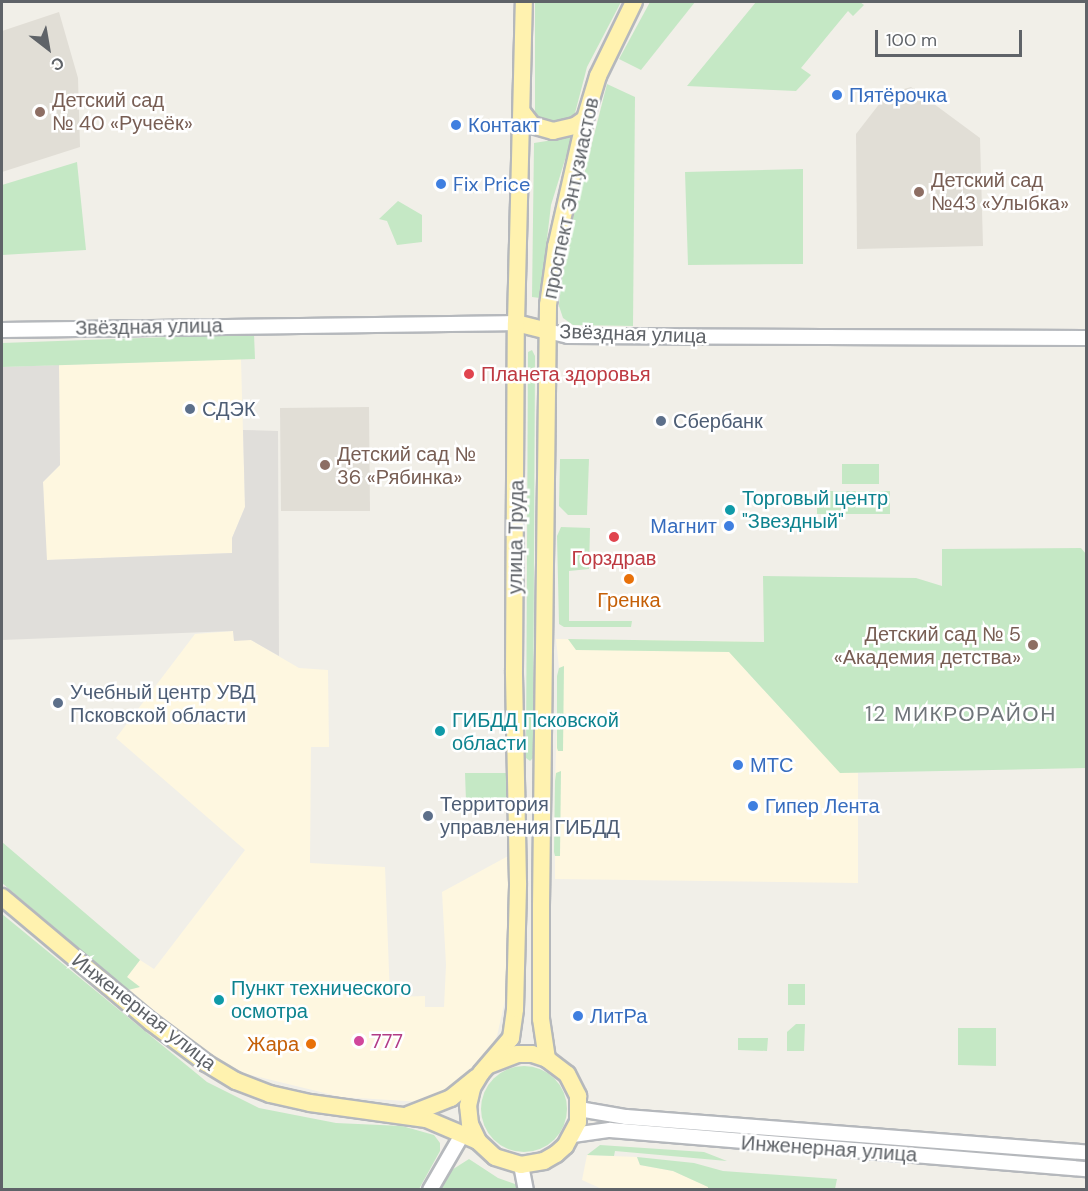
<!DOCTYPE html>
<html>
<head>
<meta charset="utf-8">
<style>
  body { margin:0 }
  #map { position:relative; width:1088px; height:1191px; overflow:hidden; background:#f1efe8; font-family:"DM Sans",sans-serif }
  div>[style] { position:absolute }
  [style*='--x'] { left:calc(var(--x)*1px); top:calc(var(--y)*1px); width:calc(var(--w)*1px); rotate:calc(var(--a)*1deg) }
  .commercial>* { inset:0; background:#fef7e0 }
  .industrial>* { inset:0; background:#e0deda }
  .education>* { inset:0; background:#e1ded6 }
  .green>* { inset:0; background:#c5e8c5 }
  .round { border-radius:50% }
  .roads { filter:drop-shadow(2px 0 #b5b8bc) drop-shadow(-2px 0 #b5b8bc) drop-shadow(0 2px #b5b8bc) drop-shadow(0 -2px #b5b8bc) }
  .minor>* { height:14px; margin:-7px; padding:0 7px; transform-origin:7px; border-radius:7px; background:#fff }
  .major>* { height:16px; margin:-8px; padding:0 8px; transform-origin:8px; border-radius:8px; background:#fff2af }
  .dots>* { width:16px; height:16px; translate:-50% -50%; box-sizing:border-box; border:3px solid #fff; border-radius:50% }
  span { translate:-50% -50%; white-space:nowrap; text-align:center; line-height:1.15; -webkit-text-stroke:5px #fff; paint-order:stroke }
  .shop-label { font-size:20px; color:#366cbe }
  .left { translate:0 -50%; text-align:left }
  .right { translate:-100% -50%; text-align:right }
  .education-label { font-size:20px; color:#785e54 }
  .street-label { font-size:20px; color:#5f6368 }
  .health-label { font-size:20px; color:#be3a42 }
  .service-label { font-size:20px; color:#4e5e75 }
  .culture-label { font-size:20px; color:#0d838f }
  .food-label { font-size:20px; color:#c56008 }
  .hotel-label { font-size:20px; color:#b23c85 }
  .neighbourhood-label { font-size:21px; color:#70757a; letter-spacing:1.5px }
  .frame { position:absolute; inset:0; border:3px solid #5f6368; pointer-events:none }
  .north { position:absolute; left:18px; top:18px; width:60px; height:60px; -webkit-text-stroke:4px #fff; paint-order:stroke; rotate:149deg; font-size:16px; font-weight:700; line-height:24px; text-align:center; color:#5f6368 }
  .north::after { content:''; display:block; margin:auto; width:21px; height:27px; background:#5f6368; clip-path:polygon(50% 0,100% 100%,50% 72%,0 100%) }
  .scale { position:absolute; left:875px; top:30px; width:147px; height:27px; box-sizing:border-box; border:3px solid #5f6368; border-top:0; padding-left:8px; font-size:18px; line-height:21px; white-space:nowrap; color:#5f6368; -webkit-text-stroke:4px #fff; paint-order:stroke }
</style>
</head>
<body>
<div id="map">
  <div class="commercial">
    <div style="clip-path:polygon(241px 359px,245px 507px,232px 538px,232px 553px,46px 560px,43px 482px,60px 465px,59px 365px)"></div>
    <div style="clip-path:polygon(233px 631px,234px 640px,251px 640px,299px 668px,328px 670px,329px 747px,311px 747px,310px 863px,385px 867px,390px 997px,425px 996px,425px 1007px,444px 1007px,446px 965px,442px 892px,510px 855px,509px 982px,497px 1036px,480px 1065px,463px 1080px,422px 1102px,341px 1097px,247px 1074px,218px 1060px,128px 990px,139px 987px,127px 977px,140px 960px,154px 969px,245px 850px,116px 738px,195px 634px)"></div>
    <div style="clip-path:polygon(556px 639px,764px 642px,748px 673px,840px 772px,858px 773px,858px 883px,555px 879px,555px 781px,559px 668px)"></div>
    <div style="clip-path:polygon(587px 1155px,637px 1157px,640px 1165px,673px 1171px,709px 1187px,708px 1190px,602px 1189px,582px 1180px)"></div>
  </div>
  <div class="industrial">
    <div style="clip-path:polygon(59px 365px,60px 465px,43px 482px,47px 560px,232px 553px,232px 538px,245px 507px,243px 430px,278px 431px,279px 656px,251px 640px,234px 641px,233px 631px,2px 640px,2px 367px)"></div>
  </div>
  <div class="education">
    <div style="clip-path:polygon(59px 12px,78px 78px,80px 147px,2px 172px,2px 31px)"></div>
    <div style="clip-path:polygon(911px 87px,980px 138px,983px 246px,857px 249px,856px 134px,887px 94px)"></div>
    <div style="clip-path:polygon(369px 407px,370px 511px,281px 511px,280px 408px)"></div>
  </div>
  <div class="green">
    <div style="clip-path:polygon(535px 2px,621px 2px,587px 67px,574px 117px,564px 124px,553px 125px,535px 118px)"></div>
    <div style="clip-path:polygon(650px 2px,695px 2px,641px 70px,619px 59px)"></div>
    <div style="clip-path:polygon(756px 2px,860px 2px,864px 5px,853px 16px,848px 11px,801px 68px,811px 75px,796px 91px,687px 86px)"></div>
    <div style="clip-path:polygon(607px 84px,635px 97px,633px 326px,573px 325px,563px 318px,559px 306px,562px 261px)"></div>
    <div style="clip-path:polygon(572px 137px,551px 205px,540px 298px,532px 297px,534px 143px)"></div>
    <div style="clip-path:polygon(77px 162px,86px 250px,2px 255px,2px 185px)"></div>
    <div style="clip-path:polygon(803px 169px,803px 264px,688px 265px,685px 172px)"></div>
    <div style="clip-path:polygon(398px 201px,422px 215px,422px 242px,397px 245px,387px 221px,379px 219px)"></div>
    <div style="clip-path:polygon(254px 334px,255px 359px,2px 367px,2px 343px)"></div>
    <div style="clip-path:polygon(532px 350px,535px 356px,533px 758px,530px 761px,526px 758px,528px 352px)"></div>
    <div style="clip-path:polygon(560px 459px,589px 459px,587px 515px,568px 515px,559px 506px)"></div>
    <div style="clip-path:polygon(842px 464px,879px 464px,879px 484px,842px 484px)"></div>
    <div style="clip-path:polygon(817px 491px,890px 491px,890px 514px,817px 514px)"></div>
    <div style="clip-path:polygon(561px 527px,590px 528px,589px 569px,569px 571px,569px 621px,632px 621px,631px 627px,564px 627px,559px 624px,557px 536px)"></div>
    <div style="clip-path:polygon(1081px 548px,1086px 554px,1086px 768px,840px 773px,729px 652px,576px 650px,568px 639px,764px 642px,763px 576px,916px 578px,942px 586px,942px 549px)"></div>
    <div style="clip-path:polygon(564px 666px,563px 751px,558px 751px,557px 748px,557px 676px,559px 668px)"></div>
    <div style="clip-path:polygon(561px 771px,560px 856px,555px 856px,554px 852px,555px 781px,556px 773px)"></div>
    <div style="clip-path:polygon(465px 773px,508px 773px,508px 800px,466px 801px)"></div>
    <div style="clip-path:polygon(2px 842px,140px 960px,127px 977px,140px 987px,128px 990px,2px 883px)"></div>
    <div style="clip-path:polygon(2px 914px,207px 1082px,259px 1108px,336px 1123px,402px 1126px,434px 1135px,440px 1143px,440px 1151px,419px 1189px,2px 1189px)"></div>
    <div style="clip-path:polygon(788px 984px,805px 984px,805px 1005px,788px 1005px)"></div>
    <div style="clip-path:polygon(796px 1024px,805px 1024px,804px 1051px,787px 1051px,787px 1032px)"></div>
    <div style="clip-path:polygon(958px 1028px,996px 1028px,996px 1066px,958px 1065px)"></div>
    <div style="clip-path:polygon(738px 1038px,768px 1038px,767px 1051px,738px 1050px)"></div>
    <div class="round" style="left:481px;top:1066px;width:86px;height:86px"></div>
    <div style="clip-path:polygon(600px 1145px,704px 1152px,727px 1161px,615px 1151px,614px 1156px,587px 1155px)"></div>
    <div style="clip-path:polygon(637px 1157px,694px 1163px,723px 1171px,837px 1179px,835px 1189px,708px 1189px,708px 1187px,673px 1171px,640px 1165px)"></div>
    <div style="clip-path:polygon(469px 1159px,498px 1178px,515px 1184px,518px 1189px,437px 1190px,447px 1173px)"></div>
  </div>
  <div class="roads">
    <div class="minor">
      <div style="--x:2;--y:330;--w:514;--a:-0.78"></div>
      <div style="--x:547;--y:331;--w:22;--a:13"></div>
      <div style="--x:568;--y:336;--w:518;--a:0.22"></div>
      <div style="--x:579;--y:1109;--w:48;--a:9.7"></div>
      <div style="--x:626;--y:1117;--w:461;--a:4.4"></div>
      <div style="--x:573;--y:1135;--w:37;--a:-8"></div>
      <div style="--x:610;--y:1130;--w:478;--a:4.7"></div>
      <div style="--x:521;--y:1165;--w:25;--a:79"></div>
      <div style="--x:430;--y:1190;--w:66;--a:-59.9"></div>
    </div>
    <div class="major">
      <div style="--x:522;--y:112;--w:16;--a:52"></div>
      <div style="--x:532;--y:125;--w:22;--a:16"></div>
      <div style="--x:553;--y:131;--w:23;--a:-13"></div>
      <div style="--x:575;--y:126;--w:12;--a:-35"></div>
      <div style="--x:516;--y:323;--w:32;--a:14"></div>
      <div style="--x:2;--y:897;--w:194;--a:40"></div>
      <div style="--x:151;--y:1022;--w:69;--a:36.7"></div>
      <div style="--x:206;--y:1063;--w:35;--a:31"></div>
      <div style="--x:236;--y:1081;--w:36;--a:21"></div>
      <div style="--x:270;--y:1094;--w:41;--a:12.7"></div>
      <div style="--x:310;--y:1103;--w:117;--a:7.9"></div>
      <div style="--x:426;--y:1119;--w:56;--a:22.9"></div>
      <div style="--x:547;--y:1059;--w:40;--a:-98.5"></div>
      <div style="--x:541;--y:1019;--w:113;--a:-90"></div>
      <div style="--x:541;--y:906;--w:601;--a:-89.33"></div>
      <div style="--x:548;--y:305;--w:59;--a:-82.1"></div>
      <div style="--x:556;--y:247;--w:131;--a:-77.2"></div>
      <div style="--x:585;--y:119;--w:45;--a:-73.2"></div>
      <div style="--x:598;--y:76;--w:82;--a:-64.1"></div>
      <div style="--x:489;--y:1065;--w:30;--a:-21"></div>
      <div style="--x:517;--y:1054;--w:15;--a:0"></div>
      <div style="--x:532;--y:1054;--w:16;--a:18"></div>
      <div style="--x:547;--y:1059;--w:25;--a:37"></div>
      <div style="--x:567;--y:1074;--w:25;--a:63"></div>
      <div style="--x:578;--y:1096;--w:26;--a:90"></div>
      <div style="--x:578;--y:1122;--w:27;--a:118"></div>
      <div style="--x:565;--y:1146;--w:12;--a:138"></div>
      <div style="--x:556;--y:1154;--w:14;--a:150"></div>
      <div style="--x:544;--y:1161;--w:23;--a:170"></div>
      <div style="--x:521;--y:1165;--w:27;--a:-163"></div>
      <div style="--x:495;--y:1157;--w:23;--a:-137"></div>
      <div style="--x:478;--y:1141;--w:19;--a:-115"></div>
      <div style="--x:470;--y:1124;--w:18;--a:-96"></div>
      <div style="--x:468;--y:1106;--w:18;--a:-77"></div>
      <div style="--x:472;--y:1088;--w:17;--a:-59"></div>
      <div style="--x:481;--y:1073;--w:46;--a:-49.4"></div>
      <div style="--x:511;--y:1038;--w:29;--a:-82"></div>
      <div style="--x:515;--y:1009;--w:126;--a:-88.6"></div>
      <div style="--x:518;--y:883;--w:213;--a:-91.1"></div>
      <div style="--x:514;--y:670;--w:347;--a:-89.7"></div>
      <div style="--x:516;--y:323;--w:321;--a:-88.6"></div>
      <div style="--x:408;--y:1115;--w:46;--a:-21.6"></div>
      <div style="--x:451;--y:1098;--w:33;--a:-39"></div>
    </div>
  </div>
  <div class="dots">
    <div style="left:837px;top:95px;background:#3f7fe0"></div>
    <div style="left:40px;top:112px;background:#8d6e63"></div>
    <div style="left:456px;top:125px;background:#3f7fe0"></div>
    <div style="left:441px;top:184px;background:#3f7fe0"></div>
    <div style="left:919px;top:192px;background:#8d6e63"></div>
    <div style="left:469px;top:374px;background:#e0444e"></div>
    <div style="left:190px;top:409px;background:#5c6f8a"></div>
    <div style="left:661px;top:421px;background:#5c6f8a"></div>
    <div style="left:325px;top:465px;background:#8d6e63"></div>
    <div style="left:730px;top:510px;background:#0f9aa8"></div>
    <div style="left:729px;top:526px;background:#3f7fe0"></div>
    <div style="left:614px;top:537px;background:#e0444e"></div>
    <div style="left:629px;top:579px;background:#e8710a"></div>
    <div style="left:1033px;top:645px;background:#8d6e63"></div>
    <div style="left:58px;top:703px;background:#5c6f8a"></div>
    <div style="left:440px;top:731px;background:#0f9aa8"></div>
    <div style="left:738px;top:765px;background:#3f7fe0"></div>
    <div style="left:753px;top:806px;background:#3f7fe0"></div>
    <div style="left:428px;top:816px;background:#5c6f8a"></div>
    <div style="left:219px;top:1000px;background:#0f9aa8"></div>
    <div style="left:578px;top:1016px;background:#3f7fe0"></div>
    <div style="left:359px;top:1041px;background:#d1479c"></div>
    <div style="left:311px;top:1044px;background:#e8710a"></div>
  </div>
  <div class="shop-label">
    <span class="left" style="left:849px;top:95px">Пятёрочка</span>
    <span class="left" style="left:468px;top:125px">Контакт</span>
    <span class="left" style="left:453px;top:184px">Fix Price</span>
    <span class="right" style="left:717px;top:526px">Магнит</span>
    <span class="left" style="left:750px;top:765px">МТС</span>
    <span class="left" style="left:765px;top:806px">Гипер Лента</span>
    <span class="left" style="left:590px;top:1016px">ЛитРа</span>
  </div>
  <div class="education-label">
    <span class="left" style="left:52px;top:112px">Детский сад<br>№ 40 «Ручеёк»</span>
    <span class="left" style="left:931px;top:192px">Детский сад<br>№43 «Улыбка»</span>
    <span class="left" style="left:337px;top:466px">Детский сад №<br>36 «Рябинка»</span>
    <span class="right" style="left:1021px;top:646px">Детский сад № 5<br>«Академия детства»</span>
  </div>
  <div class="street-label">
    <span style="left:571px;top:198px;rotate:-78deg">проспект Энтузиастов</span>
    <span style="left:149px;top:327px;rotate:-1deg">Звёздная улица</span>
    <span style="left:633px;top:334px;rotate:2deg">Звёздная улица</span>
    <span style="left:516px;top:537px;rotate:-89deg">улица Труда</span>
    <span style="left:144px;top:1012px;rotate:38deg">Инженерная улица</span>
    <span style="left:829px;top:1149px;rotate:4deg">Инженерная улица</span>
  </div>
  <div class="health-label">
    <span class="left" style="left:481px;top:374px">Планета здоровья</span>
    <span style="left:614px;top:558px">Горздрав</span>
  </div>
  <div class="service-label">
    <span class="left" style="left:202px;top:409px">СДЭК</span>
    <span class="left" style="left:673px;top:421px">Сбербанк</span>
    <span class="left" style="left:70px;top:704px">Учебный центр УВД<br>Псковской области</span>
    <span class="left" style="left:440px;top:816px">Территория<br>управления ГИБДД</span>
  </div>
  <div class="culture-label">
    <span class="left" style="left:742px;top:510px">Торговый центр<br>"Звездный"</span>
    <span class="left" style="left:452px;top:732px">ГИБДД Псковской<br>области</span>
    <span class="left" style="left:231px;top:1000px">Пункт технического<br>осмотра</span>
  </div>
  <div class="food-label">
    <span style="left:629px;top:600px">Гренка</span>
    <span class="right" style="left:299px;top:1044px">Жара</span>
  </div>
  <div class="hotel-label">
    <span class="left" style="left:371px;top:1041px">777</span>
  </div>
  <div class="neighbourhood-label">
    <span style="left:961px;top:714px">12 МИКРОРАЙОН</span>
  </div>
  <div class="frame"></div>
  <div class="north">С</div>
  <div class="scale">100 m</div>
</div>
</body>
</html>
